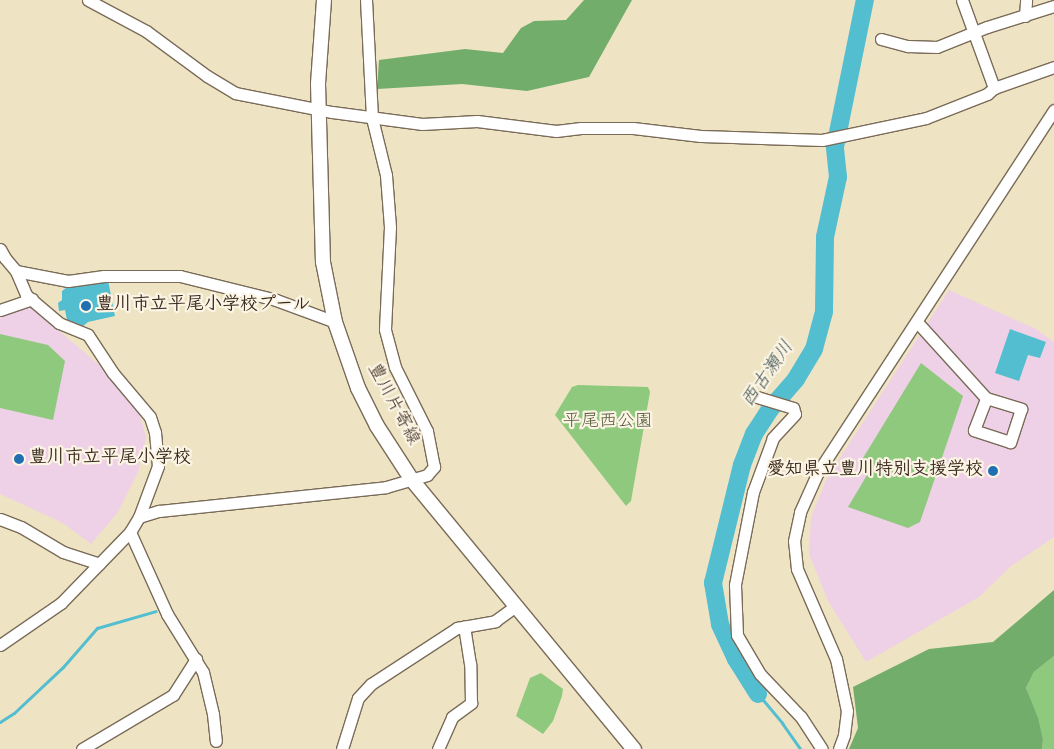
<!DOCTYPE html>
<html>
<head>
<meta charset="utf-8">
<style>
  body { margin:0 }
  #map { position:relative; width:1054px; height:749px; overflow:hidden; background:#eee4c4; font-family:Dekko,"Klee One",sans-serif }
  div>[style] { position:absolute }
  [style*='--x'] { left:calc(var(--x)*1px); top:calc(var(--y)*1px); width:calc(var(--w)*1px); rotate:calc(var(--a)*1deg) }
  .built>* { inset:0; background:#eed0e7 }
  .green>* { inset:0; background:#8fc97d }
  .forest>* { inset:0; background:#73ad6c }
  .water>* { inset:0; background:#54bed1 }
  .stream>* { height:3px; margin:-1.5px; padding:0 1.5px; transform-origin:1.5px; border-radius:1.5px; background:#54bed1 }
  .river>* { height:18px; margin:-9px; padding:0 9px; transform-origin:9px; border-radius:9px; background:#54bed1 }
  .roads { filter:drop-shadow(1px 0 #7a6b58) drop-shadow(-1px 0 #7a6b58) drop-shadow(0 1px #7a6b58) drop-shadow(0 -1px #7a6b58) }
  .minor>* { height:11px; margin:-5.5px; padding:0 5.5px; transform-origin:5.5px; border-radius:5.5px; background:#fff }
  .major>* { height:14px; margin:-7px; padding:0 7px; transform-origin:7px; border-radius:7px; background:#fff }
  .dots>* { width:14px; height:14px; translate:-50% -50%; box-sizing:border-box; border:2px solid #fcf5e5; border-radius:50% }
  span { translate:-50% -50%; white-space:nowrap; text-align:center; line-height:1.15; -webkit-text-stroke:4.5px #fcf5e5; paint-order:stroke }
  .poi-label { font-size:18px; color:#3b2a1e; font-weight:700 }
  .left { translate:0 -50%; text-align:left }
  .right { translate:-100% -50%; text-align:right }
  .street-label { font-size:18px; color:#3b2a1e }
  .park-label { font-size:18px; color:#545a3a }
  .water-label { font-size:19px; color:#425654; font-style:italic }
</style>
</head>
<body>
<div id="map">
  <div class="built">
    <div style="clip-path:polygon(949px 290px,1036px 329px,1054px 342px,1054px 537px,1011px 566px,979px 597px,866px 662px,828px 601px,809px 554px,811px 517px,827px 478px)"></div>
    <div style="clip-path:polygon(27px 303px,99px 365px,139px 412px,146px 437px,138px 472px,118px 512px,91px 544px,63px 523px,0 494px,0 309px)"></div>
  </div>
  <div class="green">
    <div style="clip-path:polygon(0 334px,48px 345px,65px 361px,53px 420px,0 408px)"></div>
    <div style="clip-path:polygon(921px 363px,963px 396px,920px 522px,908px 528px,848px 507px,870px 470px,860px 463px)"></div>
    <div style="clip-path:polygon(578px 385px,648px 387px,650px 392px,631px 501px,626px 506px,555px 415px,572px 387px)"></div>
    <div style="clip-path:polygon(1054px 656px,1054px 749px,1042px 749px,1043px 740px,1026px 688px,1034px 672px)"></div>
    <div style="clip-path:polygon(541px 673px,563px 689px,562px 696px,553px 721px,543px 734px,516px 716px,530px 678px)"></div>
  </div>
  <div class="forest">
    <div style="clip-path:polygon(584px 0,632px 0,589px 77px,527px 91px,462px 84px,377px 89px,379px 60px,465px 49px,503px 53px,521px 28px,534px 21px,566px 20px)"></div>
    <div style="clip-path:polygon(1054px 590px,1054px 656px,1034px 672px,1026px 688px,1038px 718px,1043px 740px,1042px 749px,849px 749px,858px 728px,853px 687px,929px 649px,993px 642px)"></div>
  </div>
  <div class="water">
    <div style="clip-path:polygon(108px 280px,115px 316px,88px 322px,82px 327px,67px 320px,65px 310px,59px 311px,58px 303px,62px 300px,62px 291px,66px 288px)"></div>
    <div style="clip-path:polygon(1010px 329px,1046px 342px,1040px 358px,1028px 355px,1019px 381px,995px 373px)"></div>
  </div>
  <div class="stream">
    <div style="--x:758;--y:694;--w:38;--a:50"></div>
    <div style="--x:782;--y:723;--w:32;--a:55"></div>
    <div style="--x:0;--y:722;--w:17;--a:-33"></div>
    <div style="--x:14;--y:713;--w:67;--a:-43.2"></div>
    <div style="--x:63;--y:667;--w:52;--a:-48.9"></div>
    <div style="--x:97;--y:628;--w:61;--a:-16.1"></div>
  </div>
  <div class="river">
    <div style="--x:758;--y:694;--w:41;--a:-122.2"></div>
    <div style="--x:736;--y:659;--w:38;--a:-115"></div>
    <div style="--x:720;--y:624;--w:42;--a:-99.7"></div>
    <div style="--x:713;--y:583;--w:122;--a:-76.2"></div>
    <div style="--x:742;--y:465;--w:33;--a:-69"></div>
    <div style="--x:754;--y:434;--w:31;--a:-57"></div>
    <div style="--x:771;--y:408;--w:38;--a:-49"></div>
    <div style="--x:796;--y:379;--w:35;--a:-59"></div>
    <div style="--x:814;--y:349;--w:39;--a:-75"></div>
    <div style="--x:824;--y:311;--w:74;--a:-89.2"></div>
    <div style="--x:825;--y:237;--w:61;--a:-77.8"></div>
    <div style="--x:838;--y:177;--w:30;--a:-96"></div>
    <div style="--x:835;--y:147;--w:150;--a:-78.5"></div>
  </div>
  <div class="roads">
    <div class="minor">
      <div style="--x:88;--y:0;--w:66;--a:28.1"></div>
      <div style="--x:146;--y:31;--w:76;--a:36.4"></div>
      <div style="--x:207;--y:76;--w:33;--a:31"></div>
      <div style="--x:235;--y:93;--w:99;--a:11.1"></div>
      <div style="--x:332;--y:112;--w:91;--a:7.6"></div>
      <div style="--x:422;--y:124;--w:55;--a:-3.1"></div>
      <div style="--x:477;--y:121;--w:80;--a:7.2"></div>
      <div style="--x:556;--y:131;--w:25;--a:-7"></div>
      <div style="--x:581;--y:128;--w:52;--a:0"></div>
      <div style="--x:633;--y:128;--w:68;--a:6.7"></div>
      <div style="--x:701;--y:136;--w:121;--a:1.9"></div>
      <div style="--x:822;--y:140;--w:106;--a:-11.9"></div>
      <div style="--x:926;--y:118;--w:66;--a:-21.5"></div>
      <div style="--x:987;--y:94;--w:9;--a:-41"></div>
      <div style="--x:994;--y:88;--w:64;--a:-19.3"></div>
      <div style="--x:962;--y:0;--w:94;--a:70"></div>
      <div style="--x:1025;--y:16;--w:16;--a:-86"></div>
      <div style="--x:881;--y:39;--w:28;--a:15"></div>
      <div style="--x:908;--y:46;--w:29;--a:2"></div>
      <div style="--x:937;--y:47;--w:54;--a:-21.8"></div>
      <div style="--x:987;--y:27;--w:70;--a:-17.4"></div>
      <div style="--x:0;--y:249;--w:10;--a:61"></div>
      <div style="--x:5;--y:258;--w:17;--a:50"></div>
      <div style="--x:16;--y:271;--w:26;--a:67"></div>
      <div style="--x:26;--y:295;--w:43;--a:40.3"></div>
      <div style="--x:59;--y:323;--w:31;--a:22"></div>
      <div style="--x:88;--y:335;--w:45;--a:56.7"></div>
      <div style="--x:113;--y:373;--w:57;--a:49.9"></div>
      <div style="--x:150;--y:417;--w:16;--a:72"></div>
      <div style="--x:155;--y:432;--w:34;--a:85"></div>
      <div style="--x:158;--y:466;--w:54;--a:110.4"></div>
      <div style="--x:139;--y:517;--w:17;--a:121"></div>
      <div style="--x:130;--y:532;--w:99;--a:134.2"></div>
      <div style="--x:61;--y:603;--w:74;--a:145.5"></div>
      <div style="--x:16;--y:271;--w:53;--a:10.9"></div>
      <div style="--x:68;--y:281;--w:36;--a:-8"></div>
      <div style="--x:104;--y:276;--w:76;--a:0"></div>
      <div style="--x:180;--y:276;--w:99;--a:14"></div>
      <div style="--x:276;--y:300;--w:63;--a:20.4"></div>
      <div style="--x:0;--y:310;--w:34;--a:-19"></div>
      <div style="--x:917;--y:322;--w:103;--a:47.8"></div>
      <div style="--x:986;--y:398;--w:37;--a:17"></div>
      <div style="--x:1021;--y:409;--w:35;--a:108"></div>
      <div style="--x:1010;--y:442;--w:38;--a:-162"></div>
      <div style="--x:974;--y:430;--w:34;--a:-69"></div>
      <div style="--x:757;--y:397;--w:38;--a:17"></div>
      <div style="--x:793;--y:408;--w:6;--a:72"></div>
      <div style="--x:795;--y:414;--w:33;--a:133"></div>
      <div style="--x:773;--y:438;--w:58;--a:110.3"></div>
      <div style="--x:753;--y:492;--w:95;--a:101"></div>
      <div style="--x:735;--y:585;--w:50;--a:87.7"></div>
      <div style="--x:737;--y:635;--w:45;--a:59.5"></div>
      <div style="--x:760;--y:674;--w:59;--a:46.4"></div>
      <div style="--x:801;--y:717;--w:38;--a:57"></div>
      <div style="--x:139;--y:517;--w:21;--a:-17"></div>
      <div style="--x:159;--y:511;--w:228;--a:-6"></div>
      <div style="--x:386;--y:487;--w:43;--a:-16.3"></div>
      <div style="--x:427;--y:475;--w:11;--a:-49"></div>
      <div style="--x:434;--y:467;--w:37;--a:-101"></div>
      <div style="--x:427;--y:431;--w:72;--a:-116.6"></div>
      <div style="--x:395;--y:367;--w:39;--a:-105"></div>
      <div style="--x:385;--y:329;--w:102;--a:-87.2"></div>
      <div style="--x:390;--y:227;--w:52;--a:-94.4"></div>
      <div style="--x:386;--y:175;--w:59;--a:-103.8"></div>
      <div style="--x:372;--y:118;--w:118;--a:-92.9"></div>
      <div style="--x:0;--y:519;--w:22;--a:21"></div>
      <div style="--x:21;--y:527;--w:49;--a:30.8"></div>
      <div style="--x:63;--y:552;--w:38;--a:18"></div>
      <div style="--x:130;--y:532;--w:90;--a:65.7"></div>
      <div style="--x:167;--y:614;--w:68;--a:58.2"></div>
      <div style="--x:203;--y:672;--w:43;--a:76.6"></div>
      <div style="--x:213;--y:714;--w:27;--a:84"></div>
      <div style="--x:82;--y:749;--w:106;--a:-30.7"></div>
      <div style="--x:173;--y:695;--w:43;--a:-57.4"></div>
      <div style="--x:342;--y:749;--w:53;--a:-72.6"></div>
      <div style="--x:358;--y:698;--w:19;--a:-47"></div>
      <div style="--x:371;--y:684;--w:103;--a:-33.1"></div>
      <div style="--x:457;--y:628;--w:39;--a:-10"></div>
      <div style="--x:495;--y:621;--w:26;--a:-36"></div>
      <div style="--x:438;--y:749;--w:35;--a:-66"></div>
      <div style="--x:452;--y:717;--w:24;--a:-36"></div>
      <div style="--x:471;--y:703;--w:39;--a:-91"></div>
      <div style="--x:470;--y:664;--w:38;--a:-99"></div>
      <div style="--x:839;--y:749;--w:15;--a:-70"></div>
      <div style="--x:844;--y:735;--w:24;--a:-83"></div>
      <div style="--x:847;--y:711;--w:53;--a:-101.9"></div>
      <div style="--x:836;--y:659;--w:98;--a:-113.4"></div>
      <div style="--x:797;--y:569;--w:28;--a:-96"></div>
      <div style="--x:794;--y:541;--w:30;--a:-78"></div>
      <div style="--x:800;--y:512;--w:44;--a:-65.8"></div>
      <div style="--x:818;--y:472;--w:432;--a:-56.9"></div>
    </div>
    <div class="major">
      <div style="--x:324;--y:0;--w:84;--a:94.1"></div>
      <div style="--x:318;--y:84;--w:178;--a:88.4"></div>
      <div style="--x:323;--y:262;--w:61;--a:78.7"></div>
      <div style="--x:335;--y:322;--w:70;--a:70.8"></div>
      <div style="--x:358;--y:388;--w:42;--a:63.4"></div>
      <div style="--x:377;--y:426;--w:64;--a:57.1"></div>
      <div style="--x:412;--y:480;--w:349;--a:50.5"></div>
    </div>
  </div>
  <div class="dots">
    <div style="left:86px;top:306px;background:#1f6fb2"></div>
    <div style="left:19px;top:459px;background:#1f6fb2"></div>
    <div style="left:993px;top:471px;background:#1f6fb2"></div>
  </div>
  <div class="poi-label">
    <span class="left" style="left:96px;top:306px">豊川市立平尾小学校プール</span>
    <span class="left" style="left:29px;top:459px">豊川市立平尾小学校</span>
    <span class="right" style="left:983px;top:471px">愛知県立豊川特別支援学校</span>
  </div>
  <div class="street-label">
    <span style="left:392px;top:405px;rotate:62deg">豊川片寄線</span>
  </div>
  <div class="park-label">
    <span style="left:608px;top:423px">平尾西公園</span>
  </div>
  <div class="water-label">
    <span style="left:769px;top:375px;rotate:-55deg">西古瀬川</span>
  </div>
</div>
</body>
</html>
